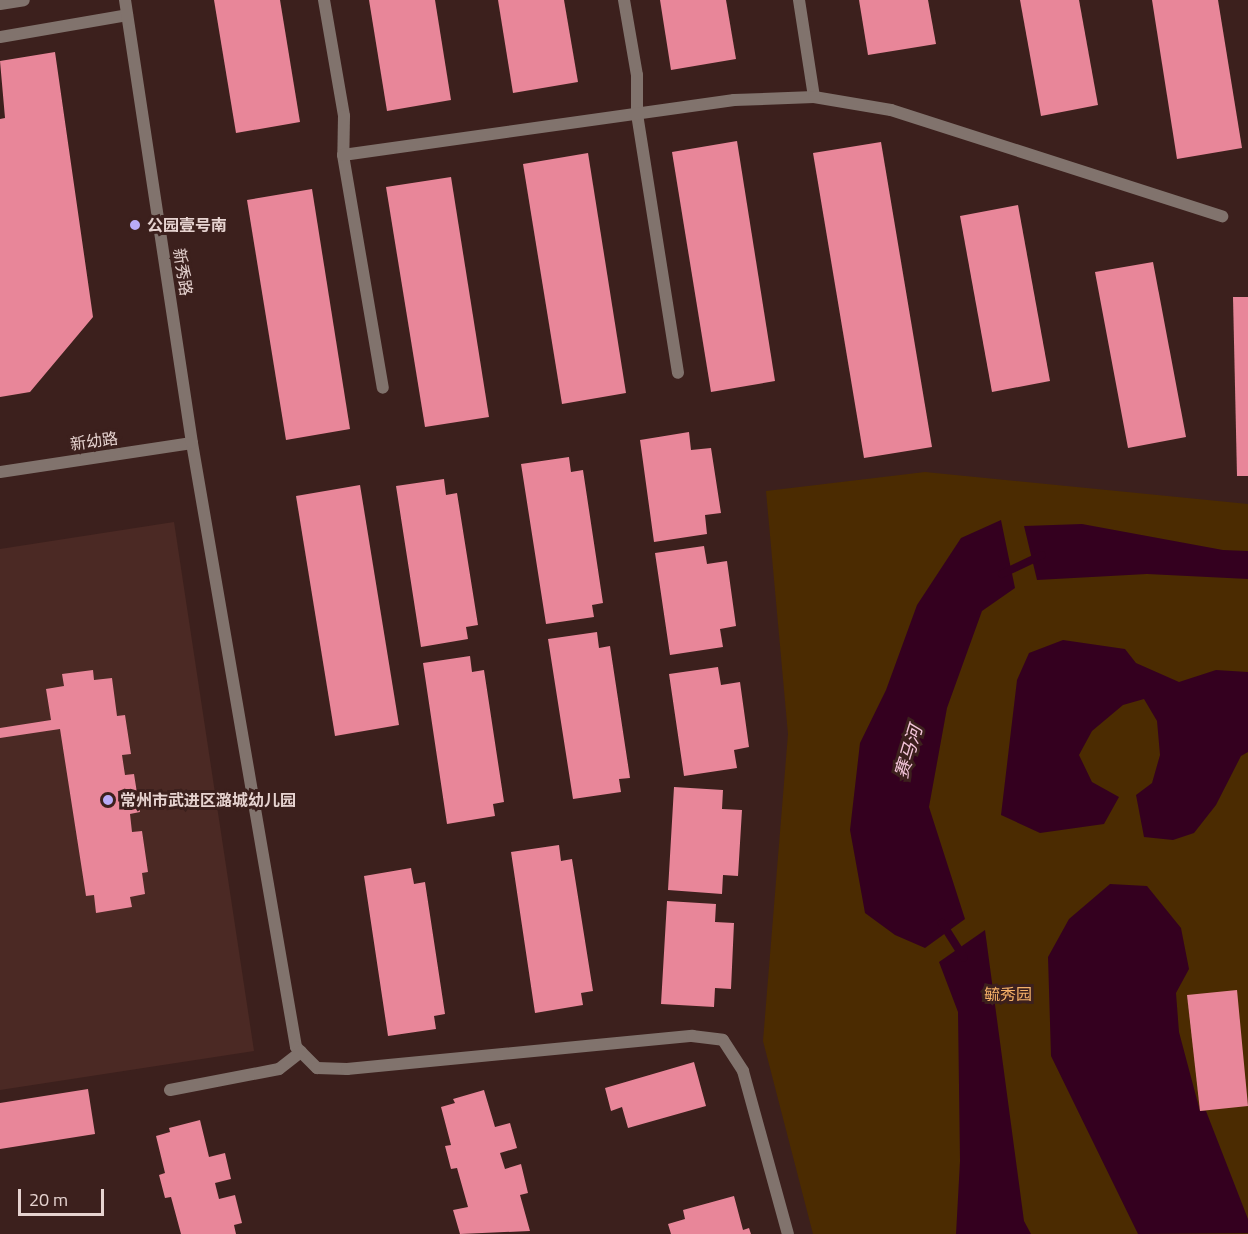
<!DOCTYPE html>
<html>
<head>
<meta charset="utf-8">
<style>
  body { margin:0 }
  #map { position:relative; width:1248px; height:1234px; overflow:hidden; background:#3c201d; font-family:"Titillium Web","Noto Sans SC",sans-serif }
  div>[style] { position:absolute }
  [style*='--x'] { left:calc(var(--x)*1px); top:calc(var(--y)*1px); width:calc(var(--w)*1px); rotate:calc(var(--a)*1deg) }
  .built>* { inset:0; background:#4b2924 }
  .green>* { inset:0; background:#4b2b01 }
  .water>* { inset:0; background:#34001f }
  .stream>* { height:8px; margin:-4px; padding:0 4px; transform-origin:4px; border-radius:4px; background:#34001f }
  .building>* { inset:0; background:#e88699 }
  .lane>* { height:12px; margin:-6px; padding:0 6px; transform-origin:6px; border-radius:6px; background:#81736d }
  .street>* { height:12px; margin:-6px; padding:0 6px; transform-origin:6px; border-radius:6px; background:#81736d }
  .dots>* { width:16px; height:16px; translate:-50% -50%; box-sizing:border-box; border:3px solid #3c201d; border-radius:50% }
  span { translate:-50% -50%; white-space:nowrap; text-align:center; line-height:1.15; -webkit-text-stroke:6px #3c201d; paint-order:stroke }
  .poi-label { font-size:16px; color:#e6d3d0; font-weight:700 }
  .left { translate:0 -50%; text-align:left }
  .street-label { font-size:16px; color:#e6d3d0 }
  .park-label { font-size:16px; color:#f6b169 }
  .water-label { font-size:18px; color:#f5c6db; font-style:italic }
  .scale { position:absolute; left:18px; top:1189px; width:86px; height:27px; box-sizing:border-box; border:3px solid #e6d3d0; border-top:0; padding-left:8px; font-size:18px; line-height:21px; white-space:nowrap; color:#e6d3d0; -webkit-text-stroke:4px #3c201d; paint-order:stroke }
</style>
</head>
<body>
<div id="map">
  <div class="built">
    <div style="clip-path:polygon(174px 522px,254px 1051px,0 1090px,0 549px)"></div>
  </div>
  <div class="green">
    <div style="clip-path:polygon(925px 472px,1248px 504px,1248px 1234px,813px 1234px,763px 1041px,788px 734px,766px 491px)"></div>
  </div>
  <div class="water">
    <div style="clip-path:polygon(1001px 520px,1015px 588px,982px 611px,947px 708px,929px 807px,965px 919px,925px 948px,895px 935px,865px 913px,850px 830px,860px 743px,886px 690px,917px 605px,961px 538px)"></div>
    <div style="clip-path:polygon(1082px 524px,1223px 550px,1248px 551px,1248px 579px,1147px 574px,1037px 580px,1024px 526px)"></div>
    <div style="clip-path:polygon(1063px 640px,1125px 649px,1136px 663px,1179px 682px,1216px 670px,1248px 672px,1248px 752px,1241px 756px,1216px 805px,1194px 833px,1173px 840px,1144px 837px,1136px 795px,1152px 783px,1160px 755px,1157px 721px,1144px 699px,1123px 705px,1092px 731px,1079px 755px,1092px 782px,1119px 797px,1104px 824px,1040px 833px,1001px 815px,1017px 680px,1029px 653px)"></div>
    <div style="clip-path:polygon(1110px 884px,1147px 886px,1181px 928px,1189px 969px,1176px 993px,1179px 1032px,1200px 1111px,1206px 1111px,1248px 1219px,1248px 1233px,1138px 1234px,1051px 1056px,1048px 957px,1069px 919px)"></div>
    <div style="clip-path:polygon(985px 930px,1024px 1221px,1031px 1234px,956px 1234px,960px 1161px,958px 1012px,939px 962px)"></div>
  </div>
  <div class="stream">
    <div style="--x:1002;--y:574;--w:44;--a:-25.4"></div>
    <div style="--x:942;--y:923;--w:41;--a:57.8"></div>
  </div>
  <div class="building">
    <div style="clip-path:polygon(214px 0,280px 0,300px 122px,236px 133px)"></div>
    <div style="clip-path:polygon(369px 0,435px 0,451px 100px,387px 111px)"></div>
    <div style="clip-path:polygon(498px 0,564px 0,578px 82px,513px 93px)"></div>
    <div style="clip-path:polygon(660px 0,726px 0,736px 59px,671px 70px)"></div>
    <div style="clip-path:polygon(859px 0,928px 0,936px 44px,868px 55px)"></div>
    <div style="clip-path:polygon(1020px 0,1079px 0,1098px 105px,1041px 116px)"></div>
    <div style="clip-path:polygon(1152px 0,1218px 0,1242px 148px,1177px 159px)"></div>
    <div style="clip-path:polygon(55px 52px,93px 317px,30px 392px,0 397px,0 119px,5px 118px,0 61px)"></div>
    <div style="clip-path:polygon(737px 141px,775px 381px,711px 392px,672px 152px)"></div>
    <div style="clip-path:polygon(881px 142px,932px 447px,864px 458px,813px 153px)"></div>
    <div style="clip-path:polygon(588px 153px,626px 393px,562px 404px,523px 164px)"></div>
    <div style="clip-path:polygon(451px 177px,489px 417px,425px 427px,386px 187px)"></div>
    <div style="clip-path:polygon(312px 189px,350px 429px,286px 440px,247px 200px)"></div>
    <div style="clip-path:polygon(1018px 205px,1050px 381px,992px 392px,960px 216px)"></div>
    <div style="clip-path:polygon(1153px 262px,1186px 437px,1128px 448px,1095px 272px)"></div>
    <div style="clip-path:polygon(1233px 297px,1248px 297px,1248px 476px,1237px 476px)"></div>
    <div style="clip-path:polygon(689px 432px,691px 450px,711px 448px,721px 513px,705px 515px,707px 534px,654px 542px,640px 440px)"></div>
    <div style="clip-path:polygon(569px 457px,571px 472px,583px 470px,603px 603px,592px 605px,594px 617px,546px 624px,521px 464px)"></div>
    <div style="clip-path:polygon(444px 479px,446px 495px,457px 493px,478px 625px,466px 627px,468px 639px,421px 647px,396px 486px)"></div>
    <div style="clip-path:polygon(360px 485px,399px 725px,335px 736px,296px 496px)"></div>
    <div style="clip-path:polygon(704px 546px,707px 564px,727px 561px,736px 626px,720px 629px,723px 647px,670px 655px,655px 553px)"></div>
    <div style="clip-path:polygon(597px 632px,599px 648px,610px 646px,630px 778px,619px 779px,621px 792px,573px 799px,548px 639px)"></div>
    <div style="clip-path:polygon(470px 656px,472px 672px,484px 670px,504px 802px,493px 804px,495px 816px,447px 824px,423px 663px)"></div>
    <div style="clip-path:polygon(718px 667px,721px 685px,740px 682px,749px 747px,734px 750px,737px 768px,684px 776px,669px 674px)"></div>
    <div style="clip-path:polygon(93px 670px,94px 680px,112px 678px,117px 716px,125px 715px,131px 754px,122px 755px,125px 775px,134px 774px,140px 812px,130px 814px,132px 832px,142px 831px,148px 872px,142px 873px,145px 894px,130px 897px,132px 907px,96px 913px,94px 895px,86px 896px,60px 729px,0 738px,0 728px,51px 720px,46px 689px,64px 686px,62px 674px)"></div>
    <div style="clip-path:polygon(674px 787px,723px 790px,722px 809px,742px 810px,738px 876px,723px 875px,722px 894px,668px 890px)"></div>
    <div style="clip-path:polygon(559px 845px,561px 861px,572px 859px,593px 991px,581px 993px,583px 1005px,535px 1013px,511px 852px)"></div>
    <div style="clip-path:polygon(411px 868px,414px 884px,425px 882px,445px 1014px,434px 1016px,436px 1029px,388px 1036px,364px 876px)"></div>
    <div style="clip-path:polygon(667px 901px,716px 904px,715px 922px,734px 923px,731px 989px,715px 988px,714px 1007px,661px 1004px)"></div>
    <div style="clip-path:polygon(1237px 990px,1248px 1106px,1200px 1111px,1187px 995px)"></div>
    <div style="clip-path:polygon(694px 1062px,706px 1106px,628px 1128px,622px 1107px,611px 1111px,605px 1088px)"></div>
    <div style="clip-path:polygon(88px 1089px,95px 1134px,0 1149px,0 1103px)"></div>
    <div style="clip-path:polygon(484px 1090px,495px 1127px,510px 1123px,517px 1148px,500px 1153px,505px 1169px,521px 1164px,528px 1193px,520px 1195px,530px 1231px,460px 1234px,453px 1210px,468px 1207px,457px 1168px,451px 1169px,445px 1146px,451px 1145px,441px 1107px,455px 1103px,453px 1099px)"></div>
    <div style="clip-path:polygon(200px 1120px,209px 1157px,225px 1153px,231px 1179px,215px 1183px,219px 1199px,235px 1195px,242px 1223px,234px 1225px,236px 1234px,181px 1234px,171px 1197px,165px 1198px,159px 1175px,165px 1173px,156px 1136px,170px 1132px,169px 1128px)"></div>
    <div style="clip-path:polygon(734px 1196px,743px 1230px,749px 1228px,751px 1234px,671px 1234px,668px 1224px,685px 1219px,683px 1210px)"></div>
  </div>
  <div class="lane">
    <div style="--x:324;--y:0;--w:118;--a:80.2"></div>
    <div style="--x:344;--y:116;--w:39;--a:91"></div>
    <div style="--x:343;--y:155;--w:236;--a:80.3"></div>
    <div style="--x:624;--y:0;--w:76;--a:80.2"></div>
    <div style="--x:637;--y:75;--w:39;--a:90"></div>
    <div style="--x:637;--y:114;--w:262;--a:81"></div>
    <div style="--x:799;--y:0;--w:98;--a:81.2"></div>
    <div style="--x:0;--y:4;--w:24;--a:-9"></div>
    <div style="--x:0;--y:37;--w:129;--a:-9.8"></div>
    <div style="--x:343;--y:155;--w:395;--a:-8"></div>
    <div style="--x:734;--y:100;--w:80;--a:-2.1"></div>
    <div style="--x:814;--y:97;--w:78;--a:9.6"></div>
    <div style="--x:891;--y:110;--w:348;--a:17.8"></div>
    <div style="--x:192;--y:443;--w:613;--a:80.23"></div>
    <div style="--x:296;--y:1047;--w:30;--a:45"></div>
    <div style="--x:317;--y:1068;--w:30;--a:2"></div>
    <div style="--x:347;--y:1069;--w:347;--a:-5.5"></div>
    <div style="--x:692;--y:1036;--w:31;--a:7"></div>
    <div style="--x:723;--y:1040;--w:37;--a:57"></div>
    <div style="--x:743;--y:1071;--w:169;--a:74.6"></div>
    <div style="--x:170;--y:1090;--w:111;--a:-10.9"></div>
    <div style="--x:279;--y:1069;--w:28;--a:-38"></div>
  </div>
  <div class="street">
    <div style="--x:0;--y:472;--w:194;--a:-8.6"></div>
    <div style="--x:192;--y:443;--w:448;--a:-98.6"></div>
  </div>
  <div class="dots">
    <div style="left:135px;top:225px;background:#b9abf7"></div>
    <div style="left:108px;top:800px;background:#b9abf7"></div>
  </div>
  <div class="poi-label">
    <span class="left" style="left:147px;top:225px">公园壹号南</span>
    <span class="left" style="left:120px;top:800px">常州市武进区潞城幼儿园</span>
  </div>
  <div class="street-label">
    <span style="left:183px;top:272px;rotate:81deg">新秀路</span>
    <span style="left:94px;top:441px;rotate:-8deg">新幼路</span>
  </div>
  <div class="park-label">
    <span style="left:1008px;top:994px">毓秀园</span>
  </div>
  <div class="water-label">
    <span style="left:909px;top:752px;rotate:-73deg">赛马河</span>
  </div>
  <div class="scale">20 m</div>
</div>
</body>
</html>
